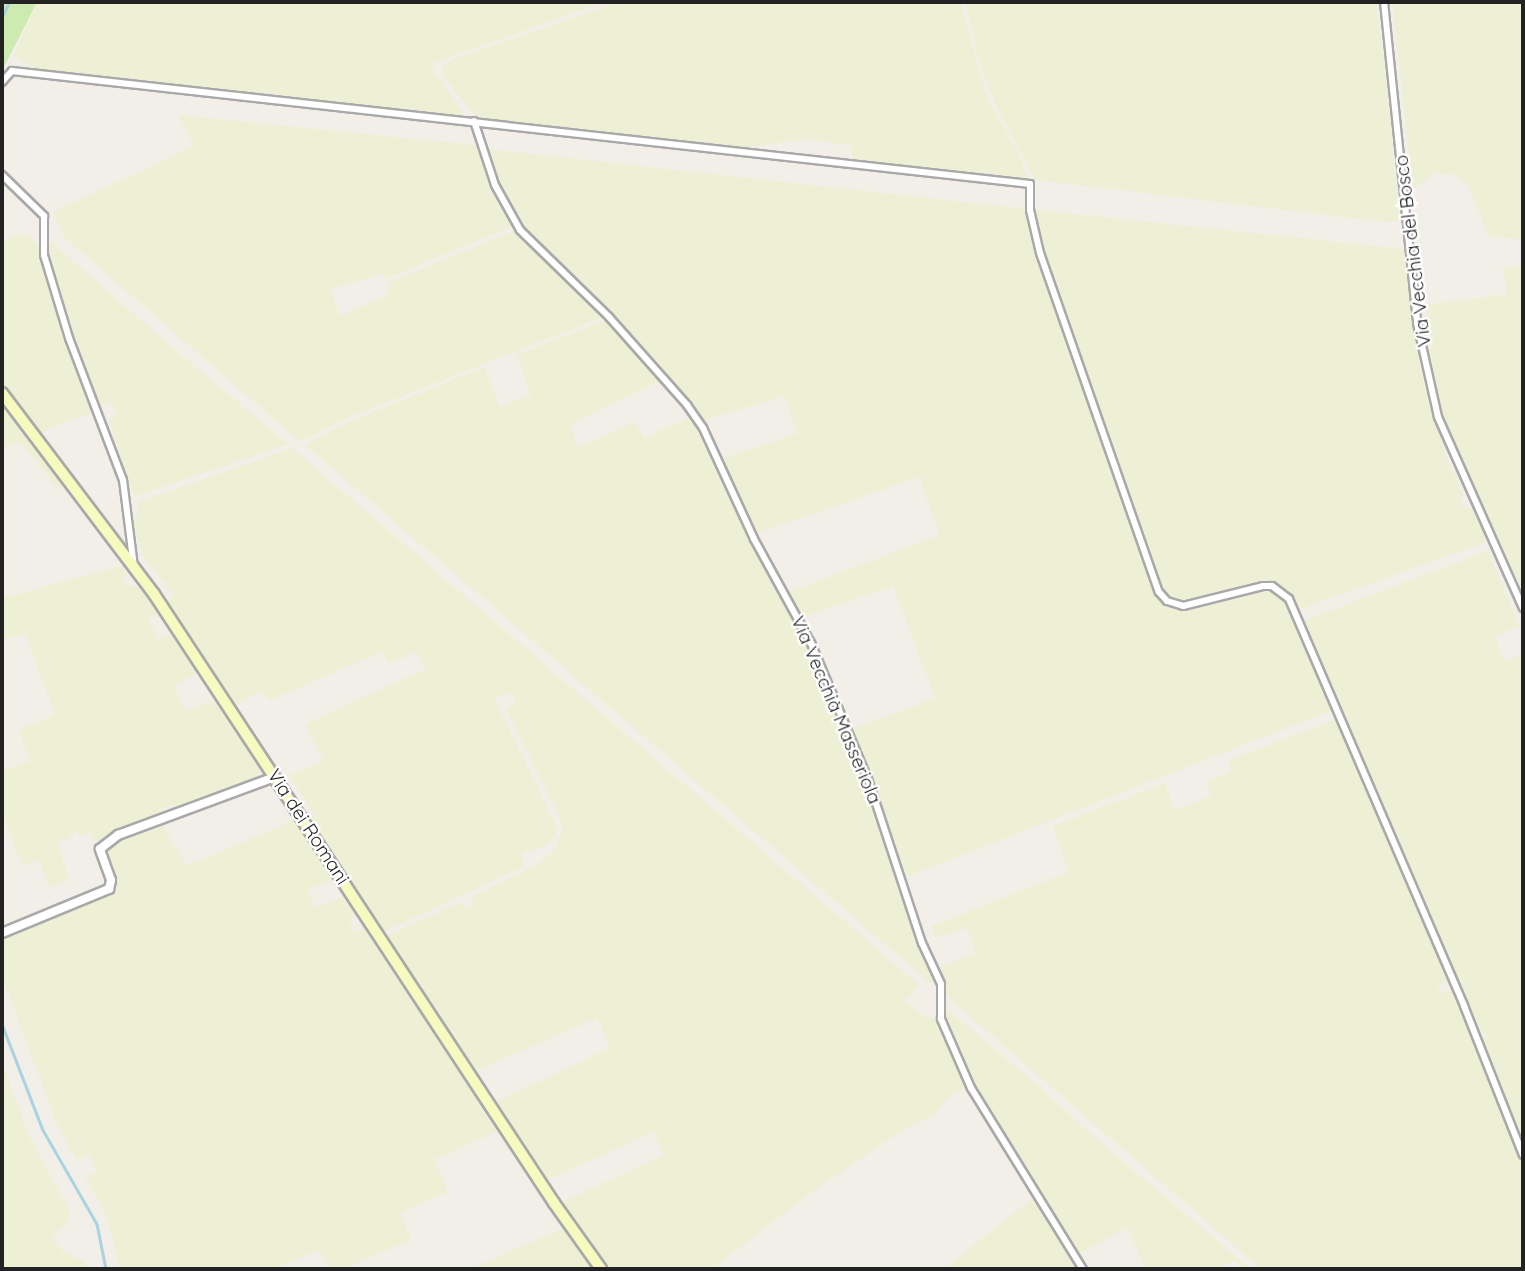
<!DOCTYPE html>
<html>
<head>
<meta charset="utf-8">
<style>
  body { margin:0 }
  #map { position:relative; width:1525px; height:1271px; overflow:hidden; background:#f2efe9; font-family:Quicksand,sans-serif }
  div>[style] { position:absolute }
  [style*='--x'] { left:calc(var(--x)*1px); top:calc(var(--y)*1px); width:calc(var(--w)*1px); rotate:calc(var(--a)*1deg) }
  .farmland>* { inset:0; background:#eef0d5 }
  .grass>* { inset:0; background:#cdebb0 }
  .stream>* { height:2.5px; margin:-1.25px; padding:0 1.25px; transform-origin:1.25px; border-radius:1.25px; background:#aad3df }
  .roads { filter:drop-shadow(2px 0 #a9a9a9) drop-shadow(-2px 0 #a9a9a9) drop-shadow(0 2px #a9a9a9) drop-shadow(0 -2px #a9a9a9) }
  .minor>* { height:6px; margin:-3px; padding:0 3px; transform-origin:3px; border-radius:3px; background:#fff }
  .tertiary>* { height:8px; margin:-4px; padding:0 4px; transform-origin:4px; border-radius:4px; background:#fff }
  .secondary>* { height:10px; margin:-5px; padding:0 5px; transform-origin:5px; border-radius:5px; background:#f7fabf }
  span { translate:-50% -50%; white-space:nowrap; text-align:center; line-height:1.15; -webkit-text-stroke:5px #fff; paint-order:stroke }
  .street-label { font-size:19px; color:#222 }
  .frame { position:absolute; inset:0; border:4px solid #222; pointer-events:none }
</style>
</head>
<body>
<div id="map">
  <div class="farmland">
    <div style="clip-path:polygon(37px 2px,604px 2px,434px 63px,432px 68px,464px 114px,463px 118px,39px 71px,13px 56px)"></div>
    <div style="clip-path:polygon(619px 2px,961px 2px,981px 78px,991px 105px,1019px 153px,1027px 178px,853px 160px,851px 146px,806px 139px,743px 148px,477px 118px,442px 75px,442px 67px,451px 60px)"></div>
    <div style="clip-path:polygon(965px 2px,1376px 2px,1387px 86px,1399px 219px,1394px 223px,1035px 180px,994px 102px,977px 54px)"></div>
    <div style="clip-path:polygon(1392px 2px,1523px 2px,1523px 240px,1488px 236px,1469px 187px,1455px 175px,1434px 173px,1413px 190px)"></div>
    <div style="clip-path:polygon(178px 115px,475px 145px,485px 170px,515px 225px,386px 279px,382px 274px,330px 289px,340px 316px,386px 296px,390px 282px,516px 230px,606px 316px,342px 420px,300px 442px,64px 237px,56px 220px,53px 212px,194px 146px)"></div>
    <div style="clip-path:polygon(487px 149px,1026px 209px,1028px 225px,1112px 474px,1155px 590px,1165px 601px,1178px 608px,1261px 589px,1276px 590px,1289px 603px,1333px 710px,906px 877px,878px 792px,852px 729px,935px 698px,893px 586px,803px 617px,789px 592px,939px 535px,919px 477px,755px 534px,721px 459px,797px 433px,785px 396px,704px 420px,583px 283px,541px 246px,523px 225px,495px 180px)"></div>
    <div style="clip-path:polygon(1036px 210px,1403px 249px,1421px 373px,1447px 460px,1463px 494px,1460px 505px,1473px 511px,1487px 542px,1297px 610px,1290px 595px,1267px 582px,1182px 603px,1164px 594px,1115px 464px,1084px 365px,1041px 247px,1034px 218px)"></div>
    <div style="clip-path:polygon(21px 234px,31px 237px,38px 245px,95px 411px,40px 433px,2px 382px,2px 241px)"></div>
    <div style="clip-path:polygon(49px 240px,174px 349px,288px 444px,134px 497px,109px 421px,116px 414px,111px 402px,99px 405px,82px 362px,70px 329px,47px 243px)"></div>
    <div style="clip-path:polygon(1502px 267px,1523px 268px,1523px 592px,1452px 438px,1442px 412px,1428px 348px,1432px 347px,1426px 305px,1507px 294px)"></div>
    <div style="clip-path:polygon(603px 321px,610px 321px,662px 380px,570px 425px,578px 447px,635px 422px,644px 438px,691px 416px,696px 422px,751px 537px,809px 646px,866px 782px,916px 936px,938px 981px,931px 984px,305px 445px,341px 425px,484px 367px,500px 407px,531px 395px,516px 355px)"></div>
    <div style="clip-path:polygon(2px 404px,63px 483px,59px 490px,20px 442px,2px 448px)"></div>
    <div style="clip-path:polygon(292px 448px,919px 985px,906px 1001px,922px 1015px,939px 1019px,967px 1087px,947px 1098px,935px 1115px,897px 1134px,816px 1189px,712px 1269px,611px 1269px,600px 1259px,562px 1202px,664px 1155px,653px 1132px,546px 1181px,496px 1102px,610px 1048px,597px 1018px,476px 1071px,387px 936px,461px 902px,465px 909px,472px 906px,470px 898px,539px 864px,556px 848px,562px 829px,559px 816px,506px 709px,516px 702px,512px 695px,507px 693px,494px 698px,557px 827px,556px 834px,546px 846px,523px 853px,523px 867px,383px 932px,309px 817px,314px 814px,289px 776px,323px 760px,305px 724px,425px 669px,417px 652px,388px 664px,381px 652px,271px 700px,260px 691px,235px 706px,167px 601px,174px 595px,147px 563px,138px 541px,134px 522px,139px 502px)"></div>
    <div style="clip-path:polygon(1487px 551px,1520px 625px,1495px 637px,1505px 661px,1523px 654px,1523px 1145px,1481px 1041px,1489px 1036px,1477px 1030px,1303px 621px)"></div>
    <div style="clip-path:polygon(121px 566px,128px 575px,121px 577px,127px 585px,138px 587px,160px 613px,148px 618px,159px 639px,172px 634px,198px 674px,174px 685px,185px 711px,216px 700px,265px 774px,176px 809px,174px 805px,161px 809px,162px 813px,94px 842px,90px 833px,79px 837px,77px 832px,71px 834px,71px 838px,57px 843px,70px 880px,49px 888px,39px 861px,22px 866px,2px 813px,2px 771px,30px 761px,18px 729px,55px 715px,25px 634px,2px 640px,2px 598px)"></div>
    <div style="clip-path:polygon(1337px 719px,1450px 981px,1438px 986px,1440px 993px,1454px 989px,1523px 1161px,1523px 1269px,1261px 1269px,952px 1001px,945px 991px,939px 967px,976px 953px,966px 928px,936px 938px,931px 926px,1069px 872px,1053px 826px,1165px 783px,1175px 810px,1211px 796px,1206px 782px,1231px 771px,1228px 760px)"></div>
    <div style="clip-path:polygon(294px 820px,334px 879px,308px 890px,316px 908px,345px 896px,357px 915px,349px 920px,355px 932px,365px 928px,497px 1132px,435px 1159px,448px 1192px,400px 1213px,411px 1240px,343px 1269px,332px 1269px,319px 1250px,275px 1269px,119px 1269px,107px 1216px,85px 1178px,97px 1172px,89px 1156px,76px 1160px,56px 1122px,2px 977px,2px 936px,112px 889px,114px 880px,105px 851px,107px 846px,160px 821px,187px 866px)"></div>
    <div style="clip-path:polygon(943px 1006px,1040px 1087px,1102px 1144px,1251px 1269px,1245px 1269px,1235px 1261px,1217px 1269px,1146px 1269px,1127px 1228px,1078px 1254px,977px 1094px,945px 1019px)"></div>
    <div style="clip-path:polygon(2px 1064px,31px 1140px,69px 1209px,69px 1222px,52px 1238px,63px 1252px,84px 1261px,89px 1269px,2px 1269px)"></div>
    <div style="clip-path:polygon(1035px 1196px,1079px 1269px,944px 1269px)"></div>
    <div style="clip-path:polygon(564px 1228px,593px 1269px,470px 1269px,481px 1264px)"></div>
  </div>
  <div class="grass">
    <div style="clip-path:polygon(2px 2px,37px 2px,2px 71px)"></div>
  </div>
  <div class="stream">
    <div style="--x:2;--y:17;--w:17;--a:-65"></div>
    <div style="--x:2;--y:1024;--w:114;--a:68.9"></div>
    <div style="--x:43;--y:1130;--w:108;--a:60.1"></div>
    <div style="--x:97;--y:1224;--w:46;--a:78.7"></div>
  </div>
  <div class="roads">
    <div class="minor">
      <div style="--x:1384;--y:2;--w:323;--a:84.1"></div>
      <div style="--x:1417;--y:323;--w:96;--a:77.4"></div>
      <div style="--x:1438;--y:417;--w:209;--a:66"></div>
      <div style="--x:2;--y:82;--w:15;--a:-48"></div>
      <div style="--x:12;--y:71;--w:1024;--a:6.33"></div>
      <div style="--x:1030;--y:184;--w:26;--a:90"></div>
      <div style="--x:1030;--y:210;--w:44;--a:76.9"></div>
      <div style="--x:1040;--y:253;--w:359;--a:70.7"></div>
      <div style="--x:1159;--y:592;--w:12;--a:48"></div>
      <div style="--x:1167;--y:601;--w:17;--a:17"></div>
      <div style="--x:1183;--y:606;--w:82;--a:-14"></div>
      <div style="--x:1263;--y:586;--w:9;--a:0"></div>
      <div style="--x:1272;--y:586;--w:21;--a:37"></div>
      <div style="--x:1289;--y:599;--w:443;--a:66.7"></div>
      <div style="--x:1464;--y:1006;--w:160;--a:68.4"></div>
      <div style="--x:474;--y:121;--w:67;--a:71.8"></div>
      <div style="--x:495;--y:185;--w:51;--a:60.9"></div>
      <div style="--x:520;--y:230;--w:124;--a:44.3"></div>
      <div style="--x:609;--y:317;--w:118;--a:48.4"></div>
      <div style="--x:687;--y:405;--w:28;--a:55"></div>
      <div style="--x:703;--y:428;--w:122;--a:65.3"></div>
      <div style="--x:754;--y:539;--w:119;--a:61.3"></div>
      <div style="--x:811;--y:643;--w:147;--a:67.3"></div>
      <div style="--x:868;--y:779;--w:173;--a:71.8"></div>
      <div style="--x:922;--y:943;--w:45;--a:65.1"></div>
      <div style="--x:941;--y:984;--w:35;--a:90"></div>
      <div style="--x:941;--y:1019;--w:75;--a:66.5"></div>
      <div style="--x:971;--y:1088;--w:213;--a:58.3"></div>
      <div style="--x:2;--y:175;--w:59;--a:44.3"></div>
      <div style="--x:44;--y:216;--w:39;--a:90"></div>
      <div style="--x:44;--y:255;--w:87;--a:73.2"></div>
      <div style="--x:69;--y:338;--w:152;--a:69.2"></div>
      <div style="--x:123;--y:480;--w:88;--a:82.8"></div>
    </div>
    <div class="tertiary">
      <div style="--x:2;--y:933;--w:116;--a:-22.4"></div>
      <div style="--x:109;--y:889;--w:9;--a:-77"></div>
      <div style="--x:111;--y:880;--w:33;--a:-110"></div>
      <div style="--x:100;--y:849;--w:23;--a:-38"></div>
      <div style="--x:118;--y:835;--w:167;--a:-20.3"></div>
    </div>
    <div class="secondary">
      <div style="--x:2;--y:393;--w:252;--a:52.9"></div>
      <div style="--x:154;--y:594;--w:729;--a:56.7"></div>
      <div style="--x:554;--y:1203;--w:81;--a:54.5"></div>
    </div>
  </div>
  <div class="street-label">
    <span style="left:1413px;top:251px;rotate:-97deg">Via Vecchia del Bosco</span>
    <span style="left:836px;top:710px;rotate:67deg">Via Vecchià Masseriola</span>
    <span style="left:308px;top:827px;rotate:57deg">Via dei Romani</span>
  </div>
  <div class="frame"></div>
</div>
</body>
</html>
